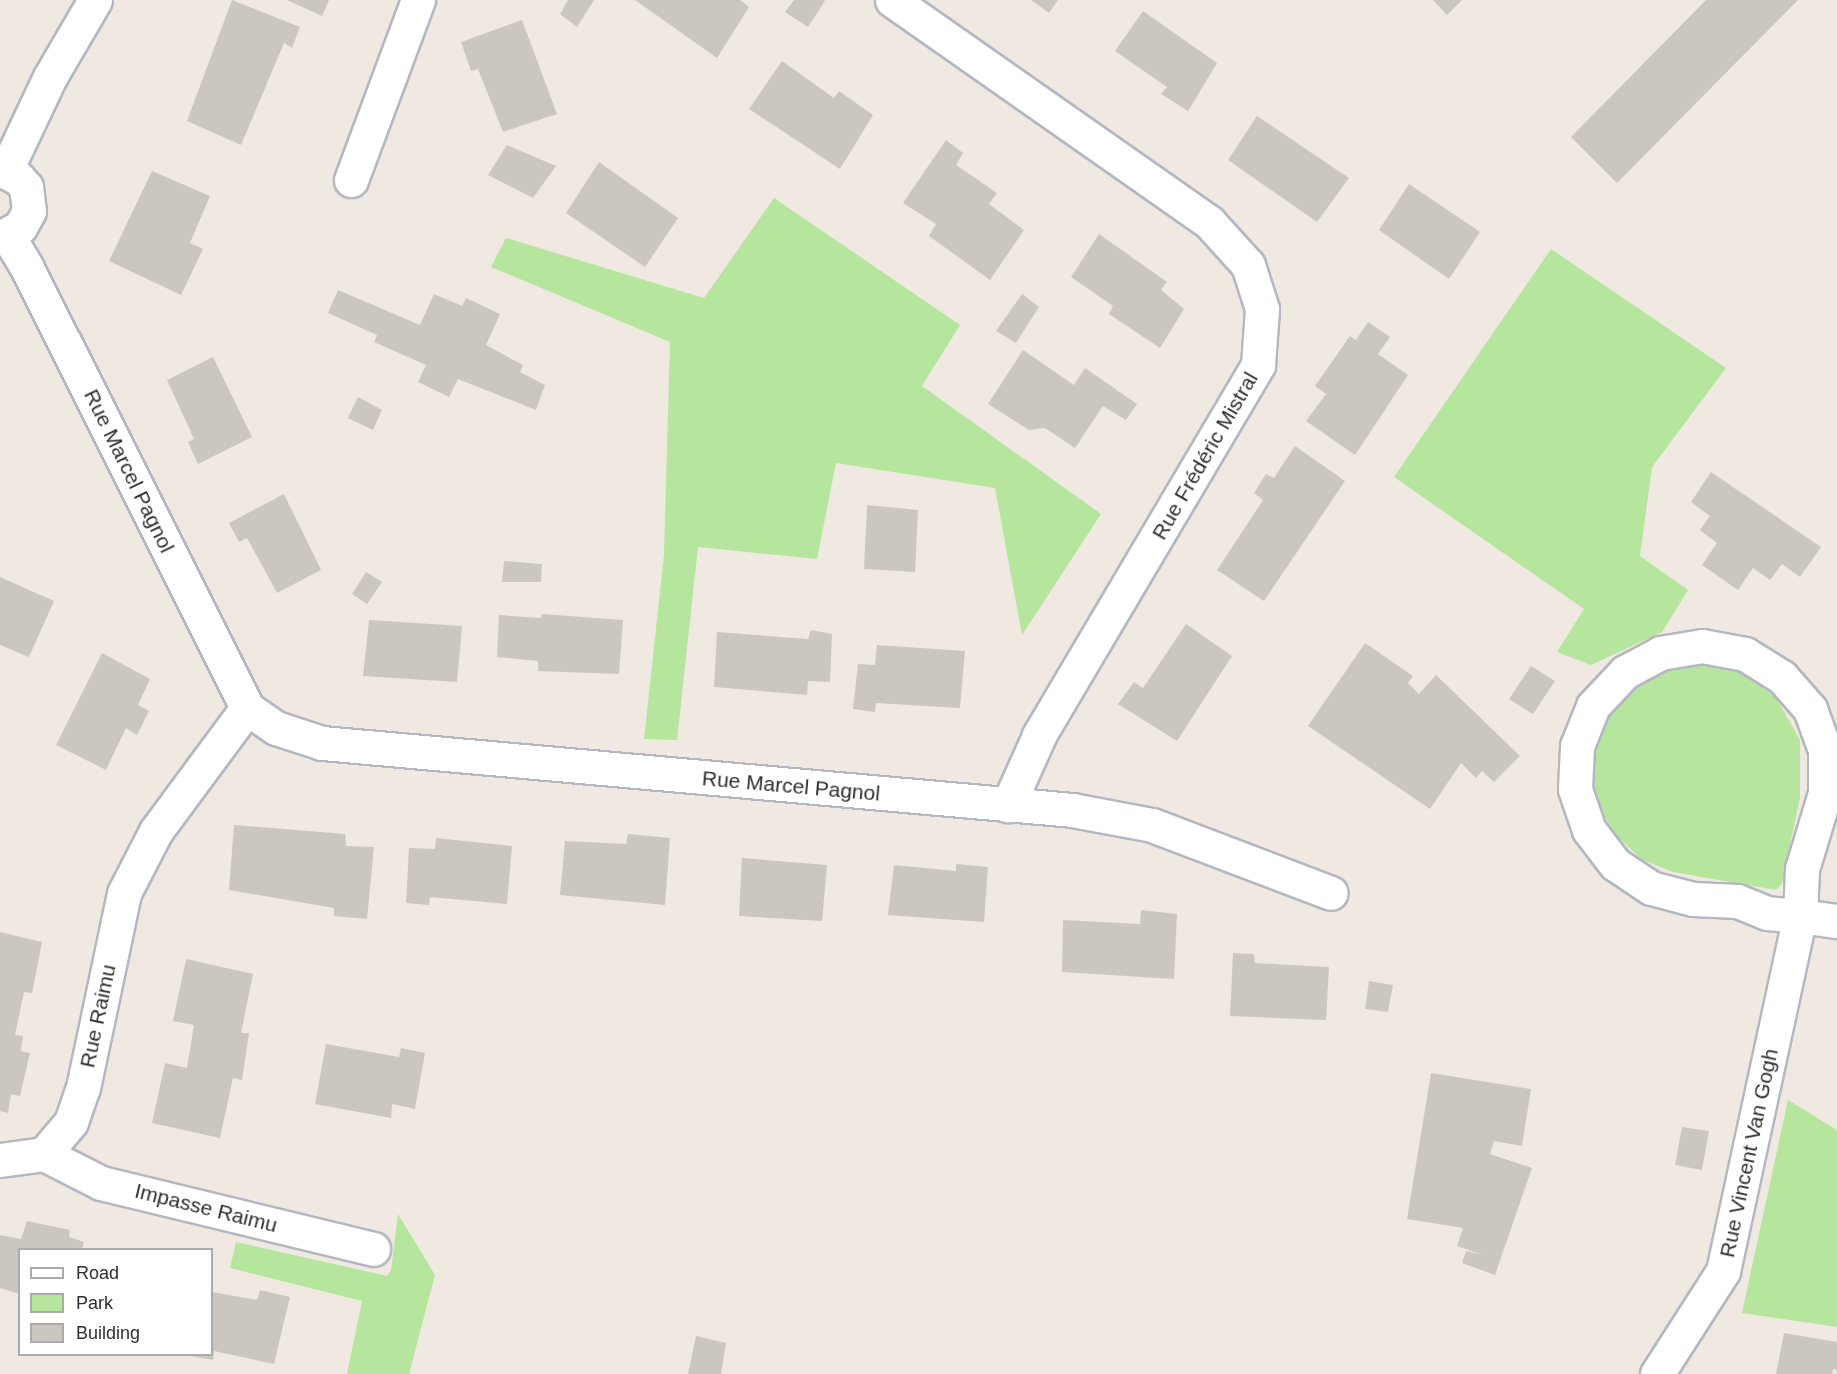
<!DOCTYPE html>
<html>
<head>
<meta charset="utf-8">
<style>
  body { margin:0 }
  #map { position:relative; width:1837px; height:1374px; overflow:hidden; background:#efe9e1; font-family:Helvetica,sans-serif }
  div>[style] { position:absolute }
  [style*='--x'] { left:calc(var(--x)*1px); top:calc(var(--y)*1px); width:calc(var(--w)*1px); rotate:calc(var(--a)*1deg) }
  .green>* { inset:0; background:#b6e59e }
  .building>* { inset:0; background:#cbc7bf }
  .roads { filter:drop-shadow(2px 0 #b4b7c1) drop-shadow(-2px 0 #b4b7c1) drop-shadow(0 2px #b4b7c1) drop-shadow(0 -2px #b4b7c1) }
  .minor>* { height:33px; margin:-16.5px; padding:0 16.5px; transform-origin:16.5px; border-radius:16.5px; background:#fff }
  span { translate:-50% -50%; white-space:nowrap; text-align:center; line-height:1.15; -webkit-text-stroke:4.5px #fff; paint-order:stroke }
  .street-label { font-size:21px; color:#2e2e2e }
  .legend { position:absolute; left:18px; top:1248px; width:195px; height:108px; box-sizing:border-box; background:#fff; border:2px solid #ababab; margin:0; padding:8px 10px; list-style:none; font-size:18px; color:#2e2e2e }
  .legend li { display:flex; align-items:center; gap:12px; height:30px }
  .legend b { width:30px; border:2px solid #ababab }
</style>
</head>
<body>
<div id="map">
  <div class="green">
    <div style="clip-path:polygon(774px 198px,960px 325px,922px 386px,1101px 514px,1022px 635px,995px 488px,836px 463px,817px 559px,698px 547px,677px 740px,644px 739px,664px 555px,670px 342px,491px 267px,506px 238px,704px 298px)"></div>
    <div style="clip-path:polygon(1551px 249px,1726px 368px,1652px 467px,1640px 556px,1688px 590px,1662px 632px,1591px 665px,1557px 652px,1584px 609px,1394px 477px)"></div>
    <div style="clip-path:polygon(1708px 662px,1741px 670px,1773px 692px,1800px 740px,1800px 797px,1782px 883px,1776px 890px,1673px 872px,1641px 859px,1616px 835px,1595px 800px,1593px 759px,1607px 716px,1632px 684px,1671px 664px)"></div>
    <div style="clip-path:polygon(1788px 1100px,1837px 1130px,1837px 1327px,1742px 1313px)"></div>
    <div style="clip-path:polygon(398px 1214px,435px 1275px,409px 1374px,347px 1374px,362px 1301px,230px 1268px,236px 1242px,387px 1276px,391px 1270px)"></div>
  </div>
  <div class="building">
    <div style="clip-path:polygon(232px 0,300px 27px,292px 48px,284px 43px,241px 145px,187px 121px)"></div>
    <div style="clip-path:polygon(287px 0,329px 0,322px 16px)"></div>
    <div style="clip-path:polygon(568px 0,594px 0,577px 27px,560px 14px)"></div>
    <div style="clip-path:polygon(635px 0,740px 0,749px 7px,717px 58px)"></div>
    <div style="clip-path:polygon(794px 0,824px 0,825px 1px,808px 27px,785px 12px)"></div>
    <div style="clip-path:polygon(1031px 0,1058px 0,1049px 13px)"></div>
    <div style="clip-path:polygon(1433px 0,1462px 0,1447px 15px)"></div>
    <div style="clip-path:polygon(1706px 0,1798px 0,1617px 183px,1571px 137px)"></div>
    <div style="clip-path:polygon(1143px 11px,1217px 63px,1188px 111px,1161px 94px,1167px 87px,1115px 51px)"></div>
    <div style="clip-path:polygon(522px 20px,557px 114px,503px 132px,478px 69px,471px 71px,461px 42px)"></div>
    <div style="clip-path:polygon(782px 61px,834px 98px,839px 91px,873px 115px,840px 169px,749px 109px)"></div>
    <div style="clip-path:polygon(1257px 116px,1349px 178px,1317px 222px,1228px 160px)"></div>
    <div style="clip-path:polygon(946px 140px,963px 153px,956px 165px,997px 193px,989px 204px,1024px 230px,990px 280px,929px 236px,936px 224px,903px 203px)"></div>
    <div style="clip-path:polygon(507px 145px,556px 166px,533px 198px,488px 175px)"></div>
    <div style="clip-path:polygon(599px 162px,678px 218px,645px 267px,566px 213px)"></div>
    <div style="clip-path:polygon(152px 171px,210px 196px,190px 243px,203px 249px,181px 295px,109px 261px)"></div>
    <div style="clip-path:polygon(1409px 184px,1480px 232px,1449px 279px,1379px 230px)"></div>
    <div style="clip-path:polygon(1099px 234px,1167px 282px,1161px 290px,1184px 309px,1160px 348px,1109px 314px,1113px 306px,1071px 277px)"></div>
    <div style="clip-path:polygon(338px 290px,420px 325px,434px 294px,462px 306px,466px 298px,500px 314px,486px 345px,523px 365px,520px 372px,545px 385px,536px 410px,458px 379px,449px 397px,418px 382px,426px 365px,374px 342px,377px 335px,328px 313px)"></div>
    <div style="clip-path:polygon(1022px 294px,1039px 307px,1016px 343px,996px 331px)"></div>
    <div style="clip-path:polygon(1368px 322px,1390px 337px,1378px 354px,1408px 375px,1355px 455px,1306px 421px,1326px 394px,1315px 386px,1350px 336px,1356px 340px)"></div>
    <div style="clip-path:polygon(1023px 350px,1074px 385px,1085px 368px,1137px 404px,1126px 420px,1103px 406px,1075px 448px,1045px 428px,1029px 430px,988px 404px)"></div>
    <div style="clip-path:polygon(213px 357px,252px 437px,198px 464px,188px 442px,194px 439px,167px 380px)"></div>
    <div style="clip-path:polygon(358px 397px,382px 410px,373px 430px,348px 418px)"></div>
    <div style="clip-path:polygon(1295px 446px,1345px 481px,1264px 601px,1217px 570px,1263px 500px,1254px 493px,1266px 474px,1274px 478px)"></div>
    <div style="clip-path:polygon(1711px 472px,1821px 547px,1800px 577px,1782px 564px,1770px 580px,1753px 568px,1738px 590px,1702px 565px,1717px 543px,1700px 530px,1710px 516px,1691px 502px)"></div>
    <div style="clip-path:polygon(284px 494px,321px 570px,277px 593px,247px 538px,239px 542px,229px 523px)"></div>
    <div style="clip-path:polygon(867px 505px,918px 510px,915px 572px,864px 569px)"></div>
    <div style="clip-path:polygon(504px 561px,542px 564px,541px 582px,502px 582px)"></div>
    <div style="clip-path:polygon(366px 572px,382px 582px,367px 604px,352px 594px)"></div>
    <div style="clip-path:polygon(0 577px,54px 601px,29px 657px,0 645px)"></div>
    <div style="clip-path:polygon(542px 614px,623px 620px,619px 674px,538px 671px,538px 661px,497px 657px,499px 615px,541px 618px)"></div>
    <div style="clip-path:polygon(369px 620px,462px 626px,457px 682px,363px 676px)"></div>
    <div style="clip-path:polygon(1186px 624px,1232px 656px,1177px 741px,1118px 704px,1134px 682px,1143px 688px)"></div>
    <div style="clip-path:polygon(811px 630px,832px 634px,830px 682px,808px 681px,807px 695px,714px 687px,717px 632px,808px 639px)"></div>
    <div style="clip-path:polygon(1365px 643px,1413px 676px,1408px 683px,1419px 694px,1436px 675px,1520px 756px,1494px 782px,1482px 771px,1476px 778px,1461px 763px,1430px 809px,1308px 726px)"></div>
    <div style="clip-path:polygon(877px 645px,965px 651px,960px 708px,876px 703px,875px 712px,853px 709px,858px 664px,875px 665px)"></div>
    <div style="clip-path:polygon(102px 653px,150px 679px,138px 705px,149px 711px,137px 735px,126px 728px,106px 770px,56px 745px)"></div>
    <div style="clip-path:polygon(1531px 666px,1555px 681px,1533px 714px,1509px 699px)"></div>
    <div style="clip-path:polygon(234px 825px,345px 834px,346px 846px,374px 847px,367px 919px,334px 916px,334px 908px,229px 890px)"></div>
    <div style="clip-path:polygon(628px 834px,670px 838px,665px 905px,560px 895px,565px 841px,626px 844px)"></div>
    <div style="clip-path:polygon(436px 838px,512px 846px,507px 904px,430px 897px,429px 905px,406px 903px,409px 848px,435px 849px)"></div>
    <div style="clip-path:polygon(742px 858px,827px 865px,822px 921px,739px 916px)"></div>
    <div style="clip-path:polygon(956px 864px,988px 867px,984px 922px,888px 915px,894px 865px,956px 871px)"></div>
    <div style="clip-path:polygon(1141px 910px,1177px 914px,1174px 979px,1062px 972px,1063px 920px,1140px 924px)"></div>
    <div style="clip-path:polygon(0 932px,42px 942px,32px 993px,24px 992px,15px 1035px,23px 1036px,21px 1051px,30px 1053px,20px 1096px,11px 1094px,8px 1113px,0 1111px)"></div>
    <div style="clip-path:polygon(1233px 953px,1254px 954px,1255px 963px,1329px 967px,1326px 1020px,1230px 1016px)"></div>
    <div style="clip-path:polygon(186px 959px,253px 974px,241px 1033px,249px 1033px,242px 1080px,233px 1078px,220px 1138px,152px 1123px,165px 1063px,187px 1068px,194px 1025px,173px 1021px)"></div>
    <div style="clip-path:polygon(1369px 981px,1393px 985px,1388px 1012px,1365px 1009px)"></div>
    <div style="clip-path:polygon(326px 1044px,399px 1057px,401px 1048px,425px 1053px,415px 1109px,392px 1104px,391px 1118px,315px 1104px)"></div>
    <div style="clip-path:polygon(1431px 1073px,1531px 1089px,1522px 1146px,1494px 1141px,1490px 1154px,1532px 1168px,1495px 1275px,1462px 1263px,1466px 1251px,1483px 1255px,1457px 1246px,1463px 1228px,1407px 1219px)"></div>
    <div style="clip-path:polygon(1682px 1127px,1709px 1131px,1702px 1170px,1675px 1165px)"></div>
    <div style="clip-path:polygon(27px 1221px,70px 1230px,69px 1237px,84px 1242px,82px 1250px,20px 1250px,20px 1294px,0 1288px,0 1235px,21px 1239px)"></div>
    <div style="clip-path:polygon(260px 1290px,290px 1297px,274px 1364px,214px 1351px,213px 1360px,191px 1356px,212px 1354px,212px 1292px,257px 1300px)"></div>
    <div style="clip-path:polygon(1784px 1333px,1837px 1342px,1837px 1370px,1833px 1369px,1832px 1374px,1776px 1374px)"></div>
    <div style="clip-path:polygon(696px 1336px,726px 1343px,721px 1374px,688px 1374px)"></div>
  </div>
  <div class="roads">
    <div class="minor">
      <div style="--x:892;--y:0;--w:387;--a:35"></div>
      <div style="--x:1209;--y:222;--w:58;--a:47.8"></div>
      <div style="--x:1248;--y:265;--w:46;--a:72.3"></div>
      <div style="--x:1262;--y:309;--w:56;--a:94.1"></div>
      <div style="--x:1258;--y:365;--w:431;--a:120.6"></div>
      <div style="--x:1039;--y:736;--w:76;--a:114.2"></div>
      <div style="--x:0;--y:169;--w:20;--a:27"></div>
      <div style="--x:18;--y:178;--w:12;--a:48"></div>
      <div style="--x:26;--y:187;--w:24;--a:83"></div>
      <div style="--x:29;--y:211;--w:18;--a:119"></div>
      <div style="--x:20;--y:227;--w:23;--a:151"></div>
      <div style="--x:6;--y:170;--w:103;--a:-64.7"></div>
      <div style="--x:50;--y:77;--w:89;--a:-59.7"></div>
      <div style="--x:351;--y:180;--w:192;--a:-69.6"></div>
      <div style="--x:8;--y:236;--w:37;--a:59"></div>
      <div style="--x:27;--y:268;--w:492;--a:63.4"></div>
      <div style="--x:247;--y:708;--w:35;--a:35"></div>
      <div style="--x:276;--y:728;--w:48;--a:18.1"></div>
      <div style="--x:322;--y:743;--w:753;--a:5.1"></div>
      <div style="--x:1072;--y:810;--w:81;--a:10.6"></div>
      <div style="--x:1152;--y:825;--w:191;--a:20.8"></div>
      <div style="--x:1702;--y:646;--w:44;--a:10.5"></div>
      <div style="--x:1745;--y:654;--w:44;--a:31.9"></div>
      <div style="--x:1782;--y:677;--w:43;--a:48.8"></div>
      <div style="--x:1810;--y:709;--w:44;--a:69.9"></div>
      <div style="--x:1825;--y:750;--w:43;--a:90"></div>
      <div style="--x:1825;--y:793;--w:79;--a:106.8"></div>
      <div style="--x:1802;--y:869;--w:47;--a:92.4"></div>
      <div style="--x:1800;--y:916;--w:33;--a:-175"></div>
      <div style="--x:1767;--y:913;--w:32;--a:-158"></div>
      <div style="--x:1737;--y:901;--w:44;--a:-177.4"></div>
      <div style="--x:1693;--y:899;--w:43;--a:-165.3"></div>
      <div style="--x:1651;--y:888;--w:43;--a:-146.3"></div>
      <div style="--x:1615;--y:864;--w:43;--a:-127.4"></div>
      <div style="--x:1589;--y:830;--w:43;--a:-108.9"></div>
      <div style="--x:1575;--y:789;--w:43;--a:-87.3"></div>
      <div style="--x:1577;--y:746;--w:43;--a:-68.2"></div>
      <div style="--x:1593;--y:706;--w:47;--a:-46.7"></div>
      <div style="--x:1625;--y:672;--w:40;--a:-28"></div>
      <div style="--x:1660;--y:653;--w:43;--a:-9.5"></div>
      <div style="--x:44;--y:1154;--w:64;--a:27"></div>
      <div style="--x:101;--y:1183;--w:280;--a:13.6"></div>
      <div style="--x:0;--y:1160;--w:44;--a:-7.8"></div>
      <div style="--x:44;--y:1154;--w:42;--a:-49.8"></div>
      <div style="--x:71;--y:1122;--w:36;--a:-71"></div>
      <div style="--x:83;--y:1088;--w:199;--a:-78.1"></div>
      <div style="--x:124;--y:893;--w:70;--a:-62.7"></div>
      <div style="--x:156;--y:831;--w:153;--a:-53.5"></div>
      <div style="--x:1657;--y:1374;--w:122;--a:-57.3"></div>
      <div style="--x:1723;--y:1271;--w:363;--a:-77.8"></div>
      <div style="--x:1800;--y:916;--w:37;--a:8"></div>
    </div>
  </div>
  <div class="street-label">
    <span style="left:1205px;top:456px;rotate:-60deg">Rue Frédéric Mistral</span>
    <span style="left:129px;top:471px;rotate:64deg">Rue Marcel Pagnol</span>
    <span style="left:791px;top:786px;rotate:5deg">Rue Marcel Pagnol</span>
    <span style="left:98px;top:1016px;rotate:-78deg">Rue Raimu</span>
    <span style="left:1749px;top:1153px;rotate:-78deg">Rue Vincent Van Gogh</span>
    <span style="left:206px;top:1208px;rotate:14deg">Impasse Raimu</span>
  </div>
  <ul class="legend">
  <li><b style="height:8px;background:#fff"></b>Road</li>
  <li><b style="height:16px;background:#b6e59e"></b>Park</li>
  <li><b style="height:16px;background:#cbc7bf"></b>Building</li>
  </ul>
</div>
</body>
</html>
